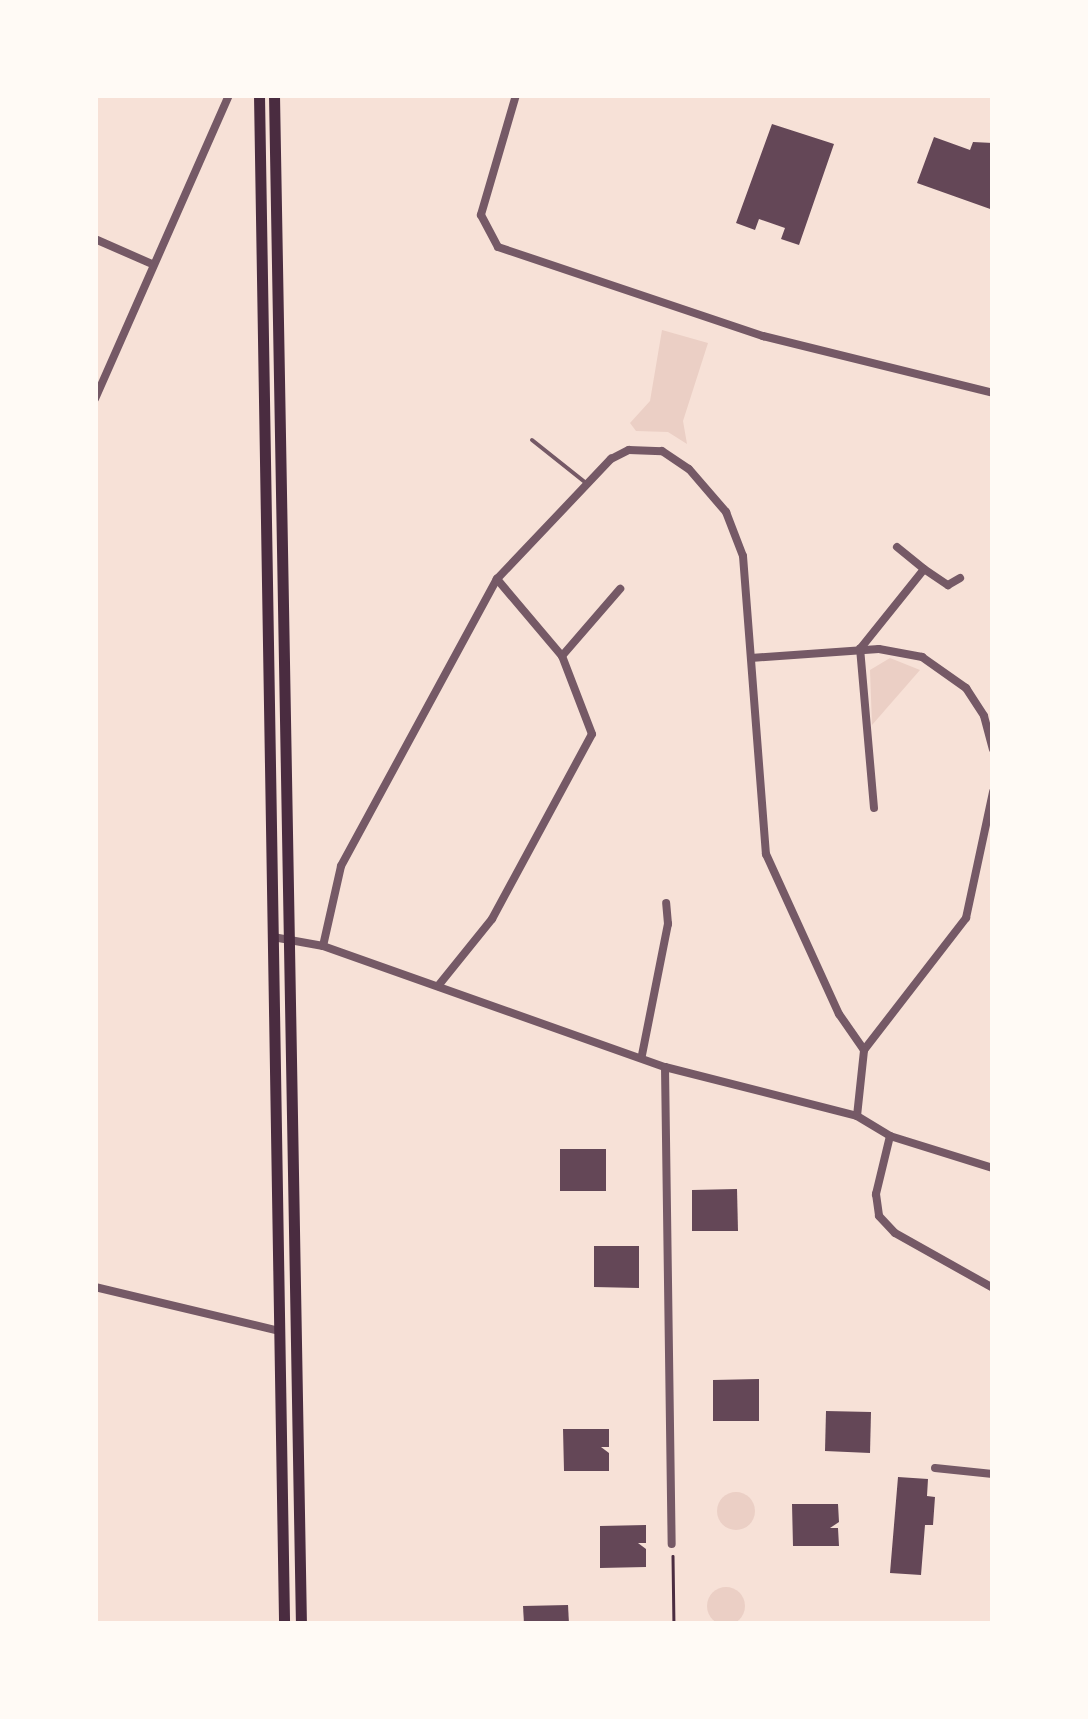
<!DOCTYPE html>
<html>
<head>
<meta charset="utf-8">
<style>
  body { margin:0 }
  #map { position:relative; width:1088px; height:1719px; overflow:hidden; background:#f7e1d7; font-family:"Open Sans",sans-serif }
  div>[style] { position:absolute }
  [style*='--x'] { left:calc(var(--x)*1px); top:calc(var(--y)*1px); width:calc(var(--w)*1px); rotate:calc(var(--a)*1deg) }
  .green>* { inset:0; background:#ebcfc5 }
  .round { border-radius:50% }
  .building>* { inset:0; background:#644757 }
  .path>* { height:2.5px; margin:-1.25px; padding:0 1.25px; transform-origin:1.25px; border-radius:1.25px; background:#4a2c40 }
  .service>* { height:4px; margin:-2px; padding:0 2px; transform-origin:2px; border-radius:2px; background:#755966 }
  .minor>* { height:8px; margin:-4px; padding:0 4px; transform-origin:4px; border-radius:4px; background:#755966 }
  .primary>* { height:11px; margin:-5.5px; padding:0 5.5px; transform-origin:5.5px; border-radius:5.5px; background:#4a2c40 }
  span { translate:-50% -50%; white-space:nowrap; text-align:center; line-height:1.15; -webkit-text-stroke:9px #fffaf5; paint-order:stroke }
  .frame { position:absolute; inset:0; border:98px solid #fffaf5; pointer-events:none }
</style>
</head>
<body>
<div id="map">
  <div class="green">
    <div style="clip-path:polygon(662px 330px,708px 343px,683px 421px,687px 444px,668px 432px,636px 431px,630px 423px,650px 401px)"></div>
    <div style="clip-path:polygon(890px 658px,920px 670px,872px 725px,870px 670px)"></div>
    <div class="round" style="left:717px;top:1492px;width:38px;height:38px"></div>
    <div class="round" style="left:707px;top:1587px;width:38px;height:38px"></div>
  </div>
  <div class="building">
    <div style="clip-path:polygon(772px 124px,834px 144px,799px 245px,781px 239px,785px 228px,759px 219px,755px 230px,736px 223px)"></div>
    <div style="clip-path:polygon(934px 137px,970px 150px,973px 142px,993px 143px,993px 210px,917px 183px)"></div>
    <div style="clip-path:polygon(560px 1149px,606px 1149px,606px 1191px,560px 1191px)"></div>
    <div style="clip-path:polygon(737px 1189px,738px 1231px,692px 1231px,692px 1190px)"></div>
    <div style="clip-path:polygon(594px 1246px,639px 1246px,639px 1288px,594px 1287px)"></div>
    <div style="clip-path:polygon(759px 1379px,759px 1421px,713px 1421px,713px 1380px)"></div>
    <div style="clip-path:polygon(826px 1411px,871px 1412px,870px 1453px,825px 1451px)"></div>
    <div style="clip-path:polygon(563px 1429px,609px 1429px,609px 1447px,601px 1447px,609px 1453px,609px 1471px,564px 1471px)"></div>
    <div style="clip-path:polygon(898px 1477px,928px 1479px,927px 1496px,935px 1497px,933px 1525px,925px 1525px,921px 1575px,890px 1573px)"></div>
    <div style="clip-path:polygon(792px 1504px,838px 1504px,839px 1522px,830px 1528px,838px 1528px,839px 1546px,793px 1546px)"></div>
    <div style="clip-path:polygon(646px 1525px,646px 1543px,638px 1543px,646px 1549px,646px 1567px,600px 1568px,600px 1526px)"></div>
    <div style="clip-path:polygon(568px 1605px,569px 1624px,524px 1624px,523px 1606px)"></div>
  </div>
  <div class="path">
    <div style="--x:673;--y:1556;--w:68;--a:89.2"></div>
  </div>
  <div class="service">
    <div style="--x:532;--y:440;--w:69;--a:38.5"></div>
  </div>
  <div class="minor">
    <div style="--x:516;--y:95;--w:125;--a:106.3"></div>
    <div style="--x:481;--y:215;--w:36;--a:62"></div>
    <div style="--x:498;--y:247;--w:280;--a:18.6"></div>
    <div style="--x:763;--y:336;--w:237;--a:13.9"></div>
    <div style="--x:95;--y:239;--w:62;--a:23.7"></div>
    <div style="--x:95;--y:399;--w:332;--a:-66.2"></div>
    <div style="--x:897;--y:547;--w:35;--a:39"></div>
    <div style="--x:562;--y:656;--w:89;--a:-49.1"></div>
    <div style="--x:751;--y:658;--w:128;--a:-4"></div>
    <div style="--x:879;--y:649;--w:44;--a:10.5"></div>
    <div style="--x:922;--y:657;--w:54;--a:35.2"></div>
    <div style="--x:966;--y:688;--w:33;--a:57"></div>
    <div style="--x:984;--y:716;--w:34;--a:75"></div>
    <div style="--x:874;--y:808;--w:160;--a:-95"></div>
    <div style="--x:860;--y:649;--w:102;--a:-51.3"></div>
    <div style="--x:924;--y:569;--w:29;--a:34"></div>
    <div style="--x:948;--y:585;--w:14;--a:-30"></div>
    <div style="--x:273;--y:937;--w:51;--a:10.2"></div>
    <div style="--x:323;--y:946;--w:363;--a:19.5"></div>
    <div style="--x:665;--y:1067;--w:198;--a:14.3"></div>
    <div style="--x:857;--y:1116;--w:39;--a:31"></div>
    <div style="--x:890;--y:1136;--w:108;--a:17.3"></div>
    <div style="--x:323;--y:946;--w:82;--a:-77.3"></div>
    <div style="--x:341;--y:866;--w:327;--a:-61.5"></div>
    <div style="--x:497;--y:579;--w:166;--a:-46.5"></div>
    <div style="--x:611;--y:459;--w:20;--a:-27"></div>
    <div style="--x:629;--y:450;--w:33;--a:2"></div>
    <div style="--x:662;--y:451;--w:32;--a:34"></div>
    <div style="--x:689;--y:469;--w:57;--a:49.3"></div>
    <div style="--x:726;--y:512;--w:47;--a:68.9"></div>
    <div style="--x:743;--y:556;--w:299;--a:85.6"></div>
    <div style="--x:766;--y:854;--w:176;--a:65.5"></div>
    <div style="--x:839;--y:1014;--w:44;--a:55.2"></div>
    <div style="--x:438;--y:986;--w:86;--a:-51.1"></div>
    <div style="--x:492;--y:919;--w:210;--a:-61.6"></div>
    <div style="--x:592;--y:734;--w:84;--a:-111"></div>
    <div style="--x:562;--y:656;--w:101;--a:-130.2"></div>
    <div style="--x:864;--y:1050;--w:167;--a:-52.3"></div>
    <div style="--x:966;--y:918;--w:129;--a:-77.9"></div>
    <div style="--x:642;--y:1055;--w:134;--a:-78.8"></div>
    <div style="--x:668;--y:924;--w:21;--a:-95"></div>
    <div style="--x:665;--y:1067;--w:477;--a:89.2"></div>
    <div style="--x:857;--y:1116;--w:66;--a:-83.9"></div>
    <div style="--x:890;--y:1136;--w:60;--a:103.6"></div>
    <div style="--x:876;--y:1194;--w:22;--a:82"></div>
    <div style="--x:879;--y:1216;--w:23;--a:47"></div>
    <div style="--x:895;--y:1233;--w:112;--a:29.3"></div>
    <div style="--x:95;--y:1287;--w:189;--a:13.4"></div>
    <div style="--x:935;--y:1468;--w:58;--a:5.9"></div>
  </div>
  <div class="primary">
    <div style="--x:259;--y:95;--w:1529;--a:89.06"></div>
    <div style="--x:274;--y:95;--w:1529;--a:88.99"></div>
  </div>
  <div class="frame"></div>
</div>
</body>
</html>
